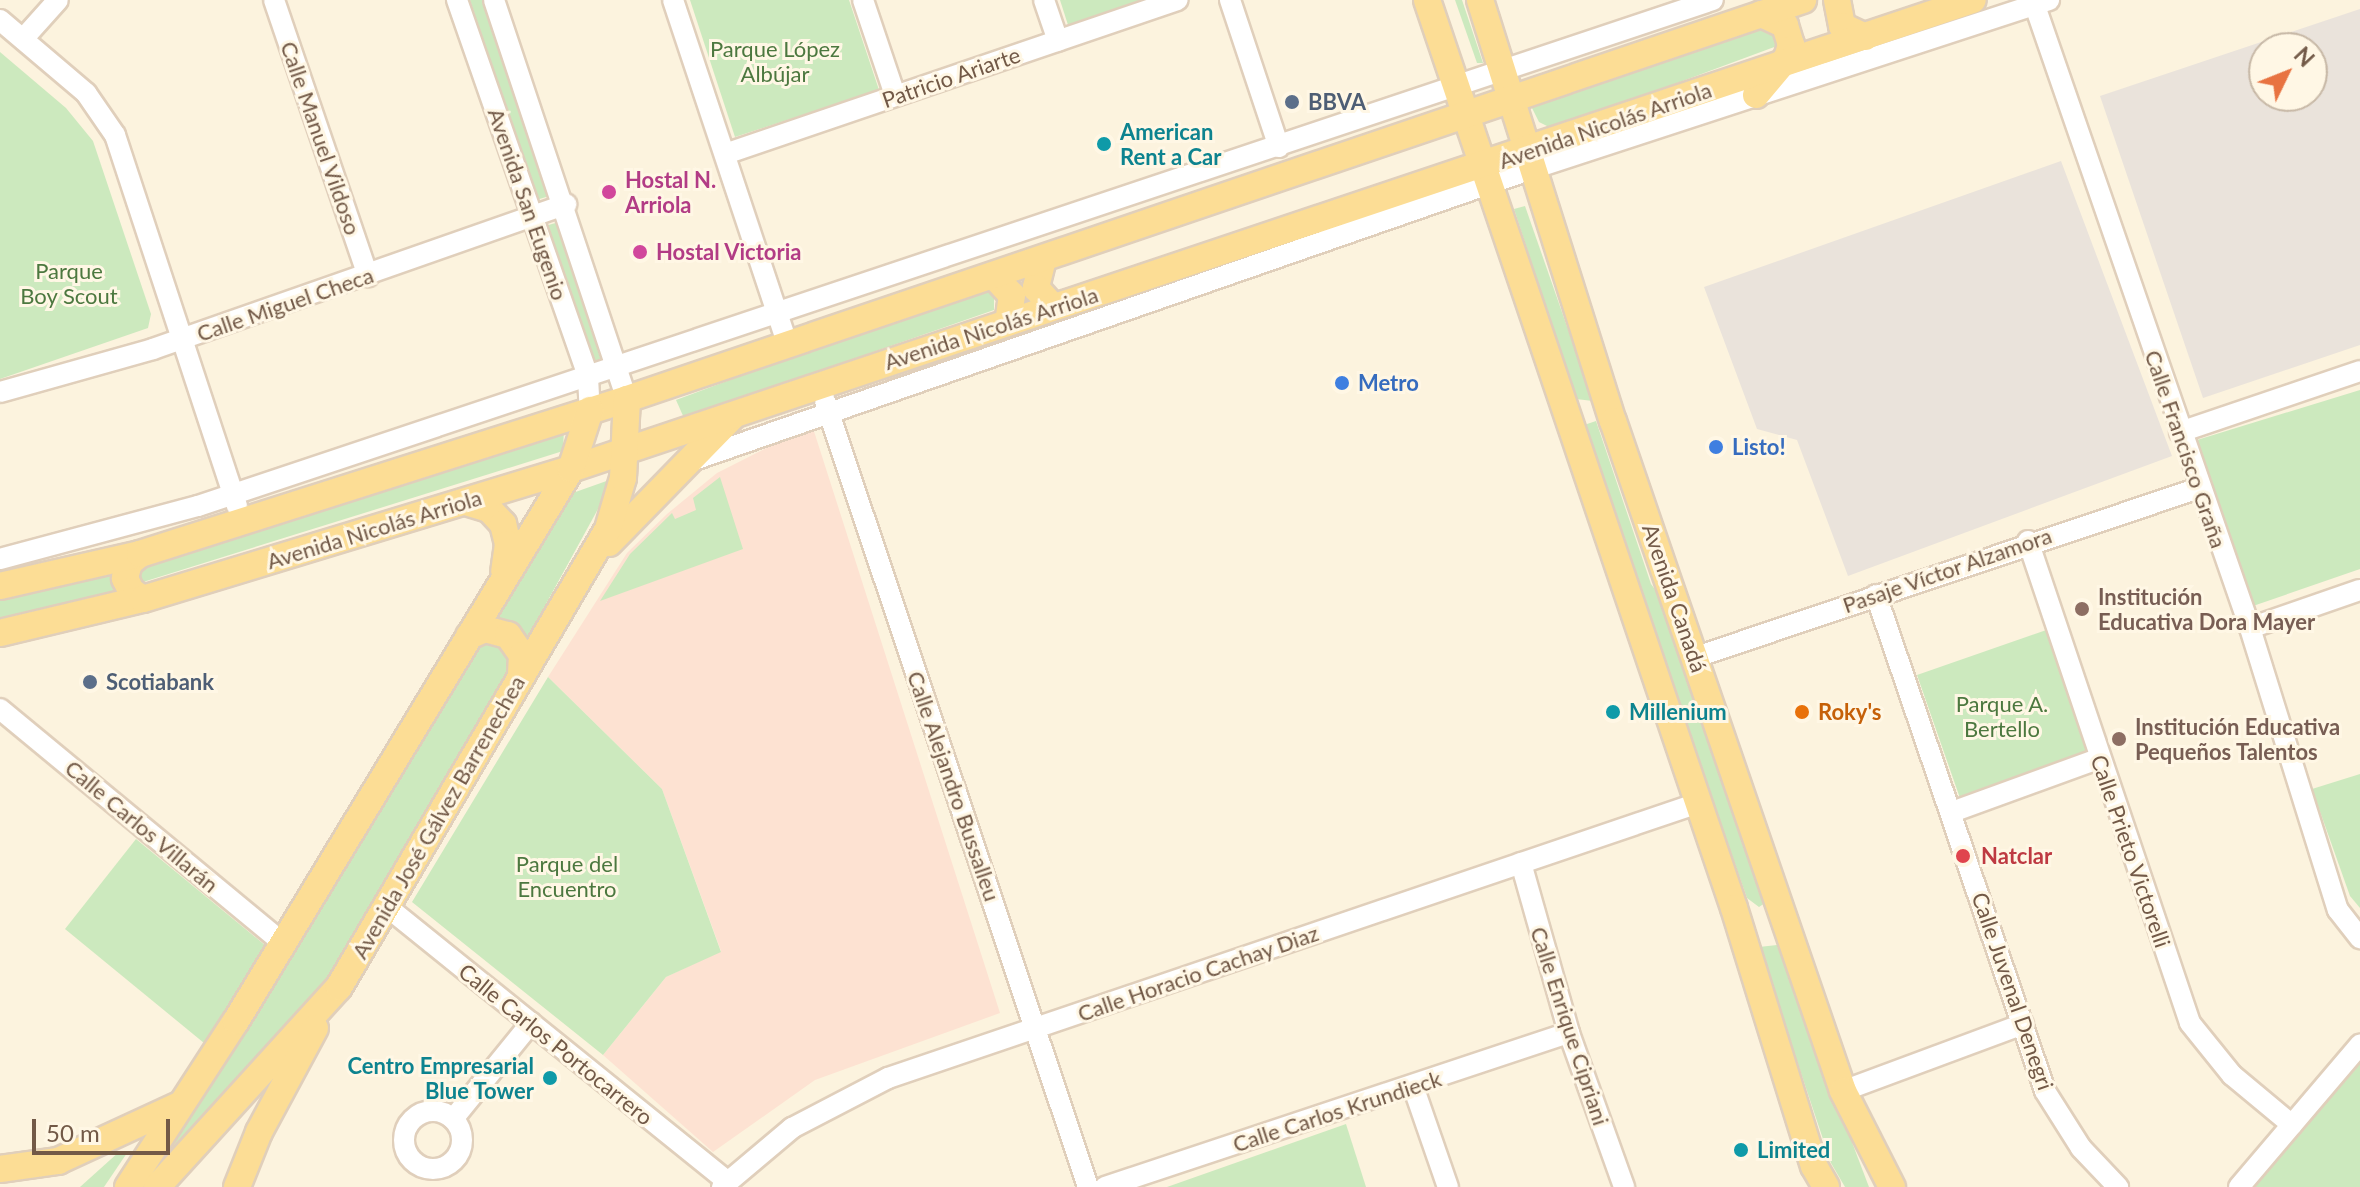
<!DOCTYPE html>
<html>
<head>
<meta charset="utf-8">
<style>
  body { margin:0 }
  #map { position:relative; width:2360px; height:1187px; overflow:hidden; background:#fcf3de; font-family:Lato,sans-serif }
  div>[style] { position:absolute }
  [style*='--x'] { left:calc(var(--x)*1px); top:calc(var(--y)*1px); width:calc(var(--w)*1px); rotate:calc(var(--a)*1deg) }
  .commercial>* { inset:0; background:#fde2d2 }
  .industrial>* { inset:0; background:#eae3db }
  .green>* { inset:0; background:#cce9be }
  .roads { filter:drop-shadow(2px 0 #e0cfbb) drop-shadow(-2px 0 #e0cfbb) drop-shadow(0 2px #e0cfbb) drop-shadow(0 -2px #e0cfbb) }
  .minor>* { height:20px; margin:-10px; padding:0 10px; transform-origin:10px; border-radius:10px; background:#fff }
  .minor>.ring { margin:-10px; padding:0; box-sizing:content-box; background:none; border:20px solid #fff; border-radius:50% }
  .major>* { height:26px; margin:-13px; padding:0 13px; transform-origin:13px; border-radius:13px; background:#fcdd95 }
  .dots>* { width:22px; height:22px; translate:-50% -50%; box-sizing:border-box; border:4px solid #fff7e5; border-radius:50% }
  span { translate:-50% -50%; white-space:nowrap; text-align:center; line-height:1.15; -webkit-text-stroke:6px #fff7e5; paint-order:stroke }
  .park-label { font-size:22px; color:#4c783f }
  .street-label { font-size:22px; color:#725947 }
  .service-label { font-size:22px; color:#4e5e75; font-weight:700 }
  .left { translate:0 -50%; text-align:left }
  .culture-label { font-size:22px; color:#0d838f; font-weight:700 }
  .right { translate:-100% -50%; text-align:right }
  .hotel-label { font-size:22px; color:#b23c85; font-weight:700 }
  .shop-label { font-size:22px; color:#366cbe; font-weight:700 }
  .education-label { font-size:22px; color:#785e54; font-weight:700 }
  .food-label { font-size:22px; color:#c56008; font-weight:700 }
  .health-label { font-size:22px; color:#be3a42; font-weight:700 }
  .north { position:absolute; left:2248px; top:32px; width:80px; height:80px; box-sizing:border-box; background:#fff7e5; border:2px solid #c7b8a6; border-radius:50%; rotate:47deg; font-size:22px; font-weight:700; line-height:32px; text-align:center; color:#725947 }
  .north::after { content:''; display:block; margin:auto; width:28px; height:36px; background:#e87341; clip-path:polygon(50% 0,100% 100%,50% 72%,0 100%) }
  .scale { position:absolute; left:32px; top:1119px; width:138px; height:36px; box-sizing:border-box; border:4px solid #725947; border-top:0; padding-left:10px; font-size:24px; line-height:28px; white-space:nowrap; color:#725947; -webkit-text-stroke:6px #fff7e5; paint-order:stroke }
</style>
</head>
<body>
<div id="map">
  <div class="commercial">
    <div style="clip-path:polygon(812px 425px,1000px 1013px,815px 1080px,713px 1152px,603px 1055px,666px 977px,721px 951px,662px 789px,548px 677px,627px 553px,667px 514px,717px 473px)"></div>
  </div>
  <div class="industrial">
    <div style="clip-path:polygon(evenodd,2360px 9px,2360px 345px,2203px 398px,2100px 96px,2360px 9px,2312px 48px,2312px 96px,2264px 96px,2264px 48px,2312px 48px)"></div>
    <div style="clip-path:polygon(2061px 161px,2172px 456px,1848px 576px,1797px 440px,1757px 429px,1704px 287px)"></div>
  </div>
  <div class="green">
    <div style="clip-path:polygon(470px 0,488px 0,553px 195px,536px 200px)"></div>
    <div style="clip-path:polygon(690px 0,849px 0,879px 90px,735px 137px)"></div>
    <div style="clip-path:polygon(1060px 0,1143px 0,1068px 25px)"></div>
    <div style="clip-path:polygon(1455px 0,1462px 0,1483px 63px,1477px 63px)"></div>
    <div style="clip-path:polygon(1769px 24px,1783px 37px,1777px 46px,1553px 129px,1539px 122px,1532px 108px,1540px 99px)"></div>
    <div style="clip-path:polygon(0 52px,66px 108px,93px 141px,151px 314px,148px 328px,0 379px)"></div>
    <div style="clip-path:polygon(1525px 206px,1593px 401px,1576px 399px,1514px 209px)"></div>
    <div style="clip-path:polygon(559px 222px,606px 365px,593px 369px,545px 226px)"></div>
    <div style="clip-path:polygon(986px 285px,994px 292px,994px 310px,684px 418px,676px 400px)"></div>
    <div style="clip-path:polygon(2360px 390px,2360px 569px,2253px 606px,2197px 440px)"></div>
    <div style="clip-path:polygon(1596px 421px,1651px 584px,1668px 607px,1768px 901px,1759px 907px,1747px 898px,1581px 426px)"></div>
    <div style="clip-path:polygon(564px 428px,563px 451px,50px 611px,0 620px,0 593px)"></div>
    <div style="clip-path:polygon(720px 477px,743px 549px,600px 601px,630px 554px,672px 513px,675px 519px,696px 510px,693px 498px)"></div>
    <div style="clip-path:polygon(615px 478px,371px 923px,304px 1016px,175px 1148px,168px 1143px,567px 495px)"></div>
    <div style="clip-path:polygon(2055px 627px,2095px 750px,1961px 801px,1917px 675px)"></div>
    <div style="clip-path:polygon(548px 677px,662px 789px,721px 952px,666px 977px,603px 1055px,412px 902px)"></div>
    <div style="clip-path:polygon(2360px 774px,2360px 908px,2350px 896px,2312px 789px)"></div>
    <div style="clip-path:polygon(136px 839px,266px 946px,204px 1043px,65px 929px)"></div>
    <div style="clip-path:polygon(1777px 945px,1869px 1187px,1845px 1187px,1831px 1163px,1759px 947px)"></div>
    <div style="clip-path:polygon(2360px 1060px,2360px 1187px,2255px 1187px)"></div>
    <div style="clip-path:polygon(1346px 1124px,1366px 1187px,1167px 1187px)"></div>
    <div style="clip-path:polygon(120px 1151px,127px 1153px,104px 1187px,80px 1187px)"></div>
  </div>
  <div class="roads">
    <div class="minor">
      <div style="--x:274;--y:0;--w:292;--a:71.2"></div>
      <div style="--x:457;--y:0;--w:399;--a:70.8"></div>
      <div style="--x:588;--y:377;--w:33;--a:87"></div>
      <div style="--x:494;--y:0;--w:421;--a:71.6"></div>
      <div style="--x:673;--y:0;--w:364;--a:71.6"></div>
      <div style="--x:863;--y:0;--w:100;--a:71.4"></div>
      <div style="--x:1044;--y:0;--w:43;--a:71.1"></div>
      <div style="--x:1230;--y:0;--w:155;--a:71.6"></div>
      <div style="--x:2033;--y:0;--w:664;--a:70.94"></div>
      <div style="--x:2250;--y:628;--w:295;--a:72.7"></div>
      <div style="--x:2338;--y:910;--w:36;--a:52"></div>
      <div style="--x:0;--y:20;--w:113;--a:40.3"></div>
      <div style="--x:86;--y:93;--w:51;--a:55.4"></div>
      <div style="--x:115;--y:135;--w:391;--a:71.8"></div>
      <div style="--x:23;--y:39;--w:52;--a:-48.1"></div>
      <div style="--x:725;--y:154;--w:478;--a:-18.8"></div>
      <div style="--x:0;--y:392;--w:159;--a:-15.7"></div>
      <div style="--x:153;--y:349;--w:438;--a:-19.3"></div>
      <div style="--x:825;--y:401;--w:829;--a:71.5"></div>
      <div style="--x:2180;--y:432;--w:190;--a:-18.7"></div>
      <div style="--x:691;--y:461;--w:890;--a:-19.15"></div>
      <div style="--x:1532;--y:169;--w:544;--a:-18.1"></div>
      <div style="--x:2028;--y:541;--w:508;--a:71.42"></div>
      <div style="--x:2190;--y:1023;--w:67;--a:51.1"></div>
      <div style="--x:2232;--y:1075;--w:78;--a:39.8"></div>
      <div style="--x:0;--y:559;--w:205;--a:-15"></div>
      <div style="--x:198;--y:506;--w:1597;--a:-18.47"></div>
      <div style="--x:1876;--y:595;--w:524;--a:71.18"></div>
      <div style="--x:2045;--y:1091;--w:67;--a:57.7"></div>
      <div style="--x:2081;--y:1148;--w:54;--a:46.5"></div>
      <div style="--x:2250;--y:628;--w:116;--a:-19.1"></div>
      <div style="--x:1696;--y:657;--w:531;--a:-18.57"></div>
      <div style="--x:0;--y:709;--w:367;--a:39.6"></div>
      <div style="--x:1952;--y:812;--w:155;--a:-20"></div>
      <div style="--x:1521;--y:863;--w:177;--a:74.2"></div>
      <div style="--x:1569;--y:1033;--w:164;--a:70.3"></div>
      <div style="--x:386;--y:906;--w:438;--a:38.9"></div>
      <div style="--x:1414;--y:1089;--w:104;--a:70.9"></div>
      <div style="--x:1843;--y:1091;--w:192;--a:-20.4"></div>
      <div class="ring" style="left:404px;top:1111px;width:38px;height:38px"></div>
      <div style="--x:453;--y:1119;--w:124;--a:-50.9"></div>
      <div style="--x:722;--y:1187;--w:92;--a:-40.1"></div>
      <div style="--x:792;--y:1128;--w:108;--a:-27.5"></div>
      <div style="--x:888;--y:1078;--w:855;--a:-18.75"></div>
      <div style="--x:1105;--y:1187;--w:489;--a:-18.4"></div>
      <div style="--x:2239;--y:1187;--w:187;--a:-49.6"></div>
    </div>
    <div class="major">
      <div style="--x:1427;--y:0;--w:958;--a:71.32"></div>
      <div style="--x:1734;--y:908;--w:270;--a:72.8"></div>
      <div style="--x:1814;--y:1166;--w:24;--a:60"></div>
      <div style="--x:1480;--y:0;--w:442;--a:72.5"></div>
      <div style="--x:1613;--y:421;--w:708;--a:71.05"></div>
      <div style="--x:1843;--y:1091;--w:108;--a:63"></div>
      <div style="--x:1837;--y:0;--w:26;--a:79"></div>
      <div style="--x:1842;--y:26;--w:26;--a:25"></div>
      <div style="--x:1756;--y:95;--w:48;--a:-50"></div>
      <div style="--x:1787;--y:58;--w:14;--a:-73"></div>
      <div style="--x:1791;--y:45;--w:21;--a:-107"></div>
      <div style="--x:1785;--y:25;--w:26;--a:-155"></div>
      <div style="--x:1043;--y:259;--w:30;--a:104"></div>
      <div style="--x:1036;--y:288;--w:25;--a:48"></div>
      <div style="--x:994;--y:276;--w:26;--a:47"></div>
      <div style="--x:1012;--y:295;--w:28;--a:98"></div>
      <div style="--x:466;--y:502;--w:24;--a:17"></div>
      <div style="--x:489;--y:509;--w:21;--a:47"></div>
      <div style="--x:503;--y:524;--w:21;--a:76"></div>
      <div style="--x:508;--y:544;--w:27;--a:98"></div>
      <div style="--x:609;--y:543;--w:176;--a:-45.7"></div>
      <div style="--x:140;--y:554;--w:14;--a:141"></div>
      <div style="--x:129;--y:563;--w:16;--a:105"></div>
      <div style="--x:125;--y:578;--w:14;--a:65"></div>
      <div style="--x:131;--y:591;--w:14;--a:34"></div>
      <div style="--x:0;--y:586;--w:144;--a:-12.9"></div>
      <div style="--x:140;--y:554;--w:511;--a:-17.65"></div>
      <div style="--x:627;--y:399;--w:1242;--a:-18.74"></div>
      <div style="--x:0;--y:633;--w:147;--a:-13.4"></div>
      <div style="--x:143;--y:599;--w:447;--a:-16.9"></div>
      <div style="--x:571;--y:469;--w:1478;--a:-18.5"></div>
      <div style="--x:469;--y:636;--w:17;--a:-24"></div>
      <div style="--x:485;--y:629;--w:24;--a:15"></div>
      <div style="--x:508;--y:635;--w:24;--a:55"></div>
      <div style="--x:522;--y:655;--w:19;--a:93"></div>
      <div style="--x:0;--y:1169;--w:59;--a:-7.9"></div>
      <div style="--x:58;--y:1161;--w:133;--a:-24.8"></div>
      <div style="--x:128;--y:1187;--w:198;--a:-57"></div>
      <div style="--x:236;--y:1021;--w:646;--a:-58.75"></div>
      <div style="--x:571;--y:469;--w:62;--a:-72.1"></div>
      <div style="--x:157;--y:1187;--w:270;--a:-47.7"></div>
      <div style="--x:339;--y:987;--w:531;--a:-59.57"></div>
      <div style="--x:608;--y:529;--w:53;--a:-73.6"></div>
      <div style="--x:623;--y:478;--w:79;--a:-87.1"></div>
      <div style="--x:237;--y:1187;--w:59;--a:-68.2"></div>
      <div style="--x:259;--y:1132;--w:118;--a:-61.7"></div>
    </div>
  </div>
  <div class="dots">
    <div style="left:1292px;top:102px;background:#5c6f8a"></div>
    <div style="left:1104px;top:144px;background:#0f9aa8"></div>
    <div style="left:609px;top:192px;background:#d1479c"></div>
    <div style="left:640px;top:252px;background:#d1479c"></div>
    <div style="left:1342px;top:383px;background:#3f7fe0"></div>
    <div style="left:1716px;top:447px;background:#3f7fe0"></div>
    <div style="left:2082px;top:609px;background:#8d6e63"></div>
    <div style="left:90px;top:682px;background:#5c6f8a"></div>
    <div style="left:1613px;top:712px;background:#0f9aa8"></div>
    <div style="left:1802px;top:712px;background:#e8710a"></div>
    <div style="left:2119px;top:739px;background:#8d6e63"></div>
    <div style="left:1963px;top:856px;background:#e0444e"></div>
    <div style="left:550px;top:1078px;background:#0f9aa8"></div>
    <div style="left:1741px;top:1150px;background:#0f9aa8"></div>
  </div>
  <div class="park-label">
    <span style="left:775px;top:61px">Parque López<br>Albújar</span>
    <span style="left:69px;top:283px">Parque<br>Boy Scout</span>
    <span style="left:2002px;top:716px">Parque A.<br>Bertello</span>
    <span style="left:567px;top:876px">Parque del<br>Encuentro</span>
  </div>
  <div class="street-label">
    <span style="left:951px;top:77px;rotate:-19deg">Patricio Ariarte</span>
    <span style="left:1605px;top:125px;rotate:-19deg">Avenida Nicolás Arriola</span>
    <span style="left:321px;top:138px;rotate:71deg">Calle Manuel Vildoso</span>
    <span style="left:528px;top:204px;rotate:71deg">Avenida San Eugenio</span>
    <span style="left:285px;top:304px;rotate:-19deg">Calle Miguel Checa</span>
    <span style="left:991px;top:328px;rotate:-18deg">Avenida Nicolás Arriola</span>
    <span style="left:2186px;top:449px;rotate:71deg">Calle Francisco Graña</span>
    <span style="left:374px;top:529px;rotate:-17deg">Avenida Nicolás Arriola</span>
    <span style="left:1947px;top:570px;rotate:-19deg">Pasaje Víctor Alzamora</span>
    <span style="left:1675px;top:598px;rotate:71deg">Avenida Canadá</span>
    <span style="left:954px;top:786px;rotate:71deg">Calle Alejandro Bussalleu</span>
    <span style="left:438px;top:817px;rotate:-60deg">Avenida José Gálvez Barrenechea</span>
    <span style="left:142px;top:826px;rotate:40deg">Calle Carlos Villarán</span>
    <span style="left:2131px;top:851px;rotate:71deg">Calle Prieto Victorelli</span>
    <span style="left:1198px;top:973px;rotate:-19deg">Calle Horacio Cachay Diaz</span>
    <span style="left:2013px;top:991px;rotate:71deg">Calle Juvenal Denegri</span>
    <span style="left:1570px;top:1026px;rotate:72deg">Calle Enrique Cipriani</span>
    <span style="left:556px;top:1044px;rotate:39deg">Calle Carlos Portocarrero</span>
    <span style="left:1337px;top:1111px;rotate:-18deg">Calle Carlos Krundieck</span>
  </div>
  <div class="service-label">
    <span class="left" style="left:1308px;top:102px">BBVA</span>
    <span class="left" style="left:106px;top:682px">Scotiabank</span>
  </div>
  <div class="culture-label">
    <span class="left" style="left:1120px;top:144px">American<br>Rent a Car</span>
    <span class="left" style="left:1629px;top:712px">Millenium</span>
    <span class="right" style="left:534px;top:1078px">Centro Empresarial<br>Blue Tower</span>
    <span class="left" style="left:1757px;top:1150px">Limited</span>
  </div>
  <div class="hotel-label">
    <span class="left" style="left:625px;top:192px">Hostal N.<br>Arriola</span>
    <span class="left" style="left:656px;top:252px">Hostal Victoria</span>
  </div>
  <div class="shop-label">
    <span class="left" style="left:1358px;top:383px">Metro</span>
    <span class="left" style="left:1732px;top:447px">Listo!</span>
  </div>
  <div class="education-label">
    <span class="left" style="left:2098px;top:609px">Institución<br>Educativa Dora Mayer</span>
    <span class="left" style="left:2135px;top:739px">Institución Educativa<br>Pequeños Talentos</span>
  </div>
  <div class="food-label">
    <span class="left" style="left:1818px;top:712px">Roky's</span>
  </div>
  <div class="health-label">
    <span class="left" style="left:1981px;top:856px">Natclar</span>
  </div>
  <div class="north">N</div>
  <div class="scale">50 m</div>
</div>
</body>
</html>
